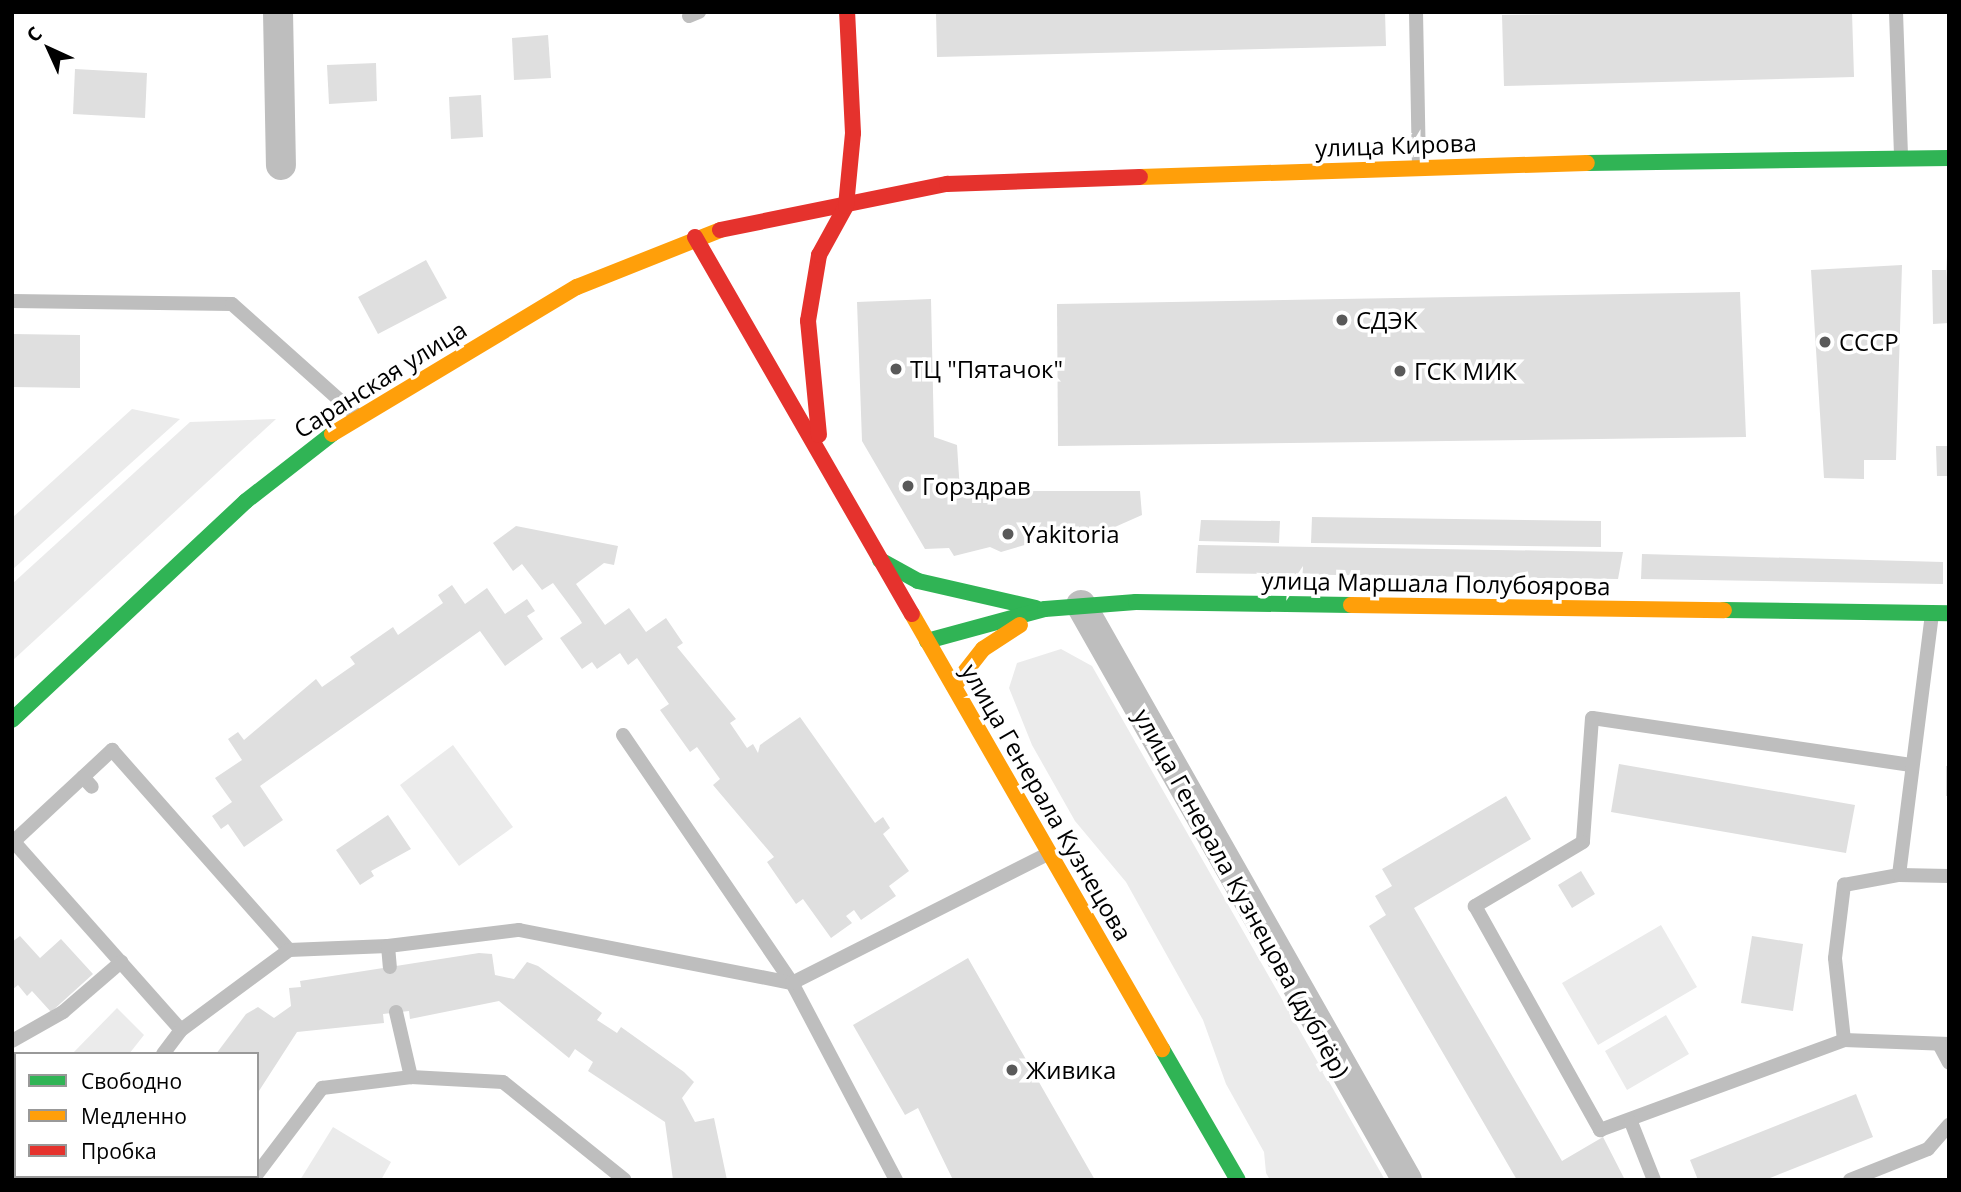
<!DOCTYPE html>
<html>
<head>
<meta charset="utf-8">
<style>
  body { margin:0 }
  #map { position:relative; width:1961px; height:1192px; overflow:hidden; background:#fff; font-family:"Open Sans",sans-serif }
  div>[style] { position:absolute }
  [style*='--x'] { left:calc(var(--x)*1px); top:calc(var(--y)*1px); width:calc(var(--w)*1px); rotate:calc(var(--a)*1deg) }
  .green>* { inset:0; background:#ebebeb }
  .building>* { inset:0; background:#dfdfdf }
  .lane>* { height:14px; margin:-7px; padding:0 7px; transform-origin:7px; border-radius:7px; background:#bebebe }
  .street>* { height:30px; margin:-15px; padding:0 15px; transform-origin:15px; border-radius:15px; background:#bebebe }
  .fast>* { height:16px; margin:-8px; padding:0 8px; transform-origin:8px; border-radius:8px; background:#30b455 }
  .slow>* { height:16px; margin:-8px; padding:0 8px; transform-origin:8px; border-radius:8px; background:#ff9f0a }
  .jam>* { height:16px; margin:-8px; padding:0 8px; transform-origin:8px; border-radius:8px; background:#e5322d }
  .dots>* { width:19px; height:19px; translate:-50% -50%; box-sizing:border-box; border:4px solid #fff; border-radius:50% }
  span { translate:-50% -50%; white-space:nowrap; text-align:center; line-height:1.15; -webkit-text-stroke:7px #fff; paint-order:stroke }
  .street-label { font-size:24px; color:#000 }
  .poi-label { font-size:24px; color:#000 }
  .left { translate:0 -50%; text-align:left }
  .frame { position:absolute; inset:0; border:14px solid #000; pointer-events:none }
  .legend { position:absolute; left:14px; top:1052px; width:245px; height:126px; box-sizing:border-box; background:#fff; border:2px solid #999; margin:0; padding:9px 12px; list-style:none; font-size:21px; color:#000 }
  .legend li { display:flex; align-items:center; gap:14px; height:35px }
  .legend b { width:35px; border:2px solid #999 }
  .north { position:absolute; left:14px; top:14px; width:70px; height:70px; -webkit-text-stroke:5px #fff; paint-order:stroke; rotate:315deg; font-size:19px; font-weight:700; line-height:28px; text-align:center; color:#000 }
  .north::after { content:''; display:block; margin:auto; width:24px; height:32px; background:#000; clip-path:polygon(50% 0,100% 100%,50% 72%,0 100%) }
</style>
</head>
<body>
<div id="map">
  <div class="green">
    <div style="clip-path:polygon(132px 409px,180px 419px,12px 570px,12px 518px)"></div>
    <div style="clip-path:polygon(276px 419px,12px 661px,12px 584px,190px 422px)"></div>
    <div style="clip-path:polygon(1061px 649px,1092px 666px,1385px 1180px,1270px 1180px,1266px 1173px,1264px 1152px,1226px 1084px,1203px 1020px,1126px 882px,1075px 821px,1032px 745px,1009px 688px,1017px 663px)"></div>
    <div style="clip-path:polygon(453px 745px,513px 827px,459px 866px,400px 785px)"></div>
    <div style="clip-path:polygon(1661px 925px,1697px 987px,1598px 1045px,1562px 983px)"></div>
    <div style="clip-path:polygon(117px 1008px,144px 1035px,129px 1054px,72px 1054px)"></div>
    <div style="clip-path:polygon(1666px 1015px,1689px 1054px,1627px 1090px,1605px 1051px)"></div>
    <div style="clip-path:polygon(16px 1089px,18px 1176px,12px 1180px,12px 1092px)"></div>
    <div style="clip-path:polygon(333px 1127px,391px 1162px,381px 1180px,300px 1180px)"></div>
  </div>
  <div class="building">
    <div style="clip-path:polygon(936px 12px,1385px 12px,1386px 46px,937px 57px)"></div>
    <div style="clip-path:polygon(1852px 12px,1854px 77px,1504px 86px,1502px 15px)"></div>
    <div style="clip-path:polygon(548px 35px,551px 78px,514px 80px,512px 38px)"></div>
    <div style="clip-path:polygon(376px 63px,377px 101px,329px 104px,327px 65px)"></div>
    <div style="clip-path:polygon(75px 69px,147px 73px,145px 118px,73px 114px)"></div>
    <div style="clip-path:polygon(481px 95px,483px 137px,451px 139px,449px 97px)"></div>
    <div style="clip-path:polygon(1946px 256px,1949px 323px,1933px 324px,1932px 270px,1946px 270px)"></div>
    <div style="clip-path:polygon(426px 260px,447px 298px,378px 334px,358px 297px)"></div>
    <div style="clip-path:polygon(1902px 265px,1896px 460px,1864px 460px,1864px 479px,1824px 478px,1811px 270px)"></div>
    <div style="clip-path:polygon(1740px 292px,1746px 437px,1058px 446px,1057px 304px)"></div>
    <div style="clip-path:polygon(931px 299px,934px 437px,957px 445px,960px 491px,1140px 491px,1142px 515px,1081px 542px,1079px 536px,1054px 544px,1052px 537px,1001px 552px,990px 547px,954px 556px,949px 548px,925px 549px,862px 441px,857px 302px)"></div>
    <div style="clip-path:polygon(12px 334px,80px 335px,80px 388px,12px 387px)"></div>
    <div style="clip-path:polygon(1936px 446px,1949px 446px,1949px 476px,1937px 476px)"></div>
    <div style="clip-path:polygon(1312px 517px,1601px 521px,1601px 547px,1311px 543px)"></div>
    <div style="clip-path:polygon(1201px 520px,1280px 521px,1279px 543px,1199px 541px)"></div>
    <div style="clip-path:polygon(516px 526px,618px 546px,614px 565px,604px 563px,576px 584px,605px 625px,629px 608px,646px 632px,666px 618px,683px 643px,677px 647px,736px 719px,730px 723px,747px 748px,753px 744px,758px 753px,760px 745px,800px 717px,875px 823px,883px 817px,890px 828px,883px 834px,909px 871px,889px 886px,896px 896px,861px 920px,854px 910px,846px 916px,852px 923px,831px 938px,803px 899px,796px 904px,767px 862px,774px 857px,713px 785px,720px 779px,697px 747px,690px 752px,660px 710px,669px 704px,637px 658px,628px 665px,620px 653px,597px 669px,592px 662px,582px 669px,560px 638px,582px 623px,579px 618px,553px 583px,542px 590px,522px 564px,513px 571px,493px 543px)"></div>
    <div style="clip-path:polygon(1198px 545px,1623px 552px,1618px 579px,1196px 573px)"></div>
    <div style="clip-path:polygon(1642px 554px,1943px 562px,1943px 584px,1641px 579px)"></div>
    <div style="clip-path:polygon(452px 585px,465px 604px,487px 588px,505px 614px,527px 599px,535px 611px,527px 616px,543px 639px,505px 666px,480px 631px,260px 786px,283px 820px,244px 847px,228px 824px,221px 829px,212px 816px,232px 802px,215px 778px,242px 760px,228px 739px,238px 732px,244px 740px,316px 679px,322px 687px,355px 664px,350px 657px,393px 627px,398px 635px,443px 603px,438px 595px)"></div>
    <div style="clip-path:polygon(1619px 764px,1855px 805px,1846px 853px,1611px 812px)"></div>
    <div style="clip-path:polygon(1946px 766px,1949px 766px,1949px 796px,1946px 796px)"></div>
    <div style="clip-path:polygon(1506px 796px,1531px 839px,1414px 908px,1562px 1161px,1603px 1137px,1625px 1180px,1517px 1180px,1369px 926px,1386px 915px,1375px 896px,1392px 886px,1382px 869px)"></div>
    <div style="clip-path:polygon(388px 815px,411px 849px,371px 871px,374px 876px,360px 885px,336px 850px)"></div>
    <div style="clip-path:polygon(1581px 871px,1595px 894px,1572px 908px,1558px 885px)"></div>
    <div style="clip-path:polygon(20px 936px,40px 958px,61px 939px,93px 974px,51px 1012px,32px 991px,27px 996px,18px 985px,12px 990px,12px 942px)"></div>
    <div style="clip-path:polygon(1752px 936px,1803px 944px,1793px 1011px,1741px 1003px)"></div>
    <div style="clip-path:polygon(479px 953px,492px 954px,495px 975px,514px 979px,527px 962px,538px 966px,602px 1013px,597px 1020px,617px 1033px,621px 1027px,684px 1072px,694px 1082px,682px 1098px,695px 1122px,714px 1118px,727px 1180px,673px 1180px,665px 1122px,588px 1071px,593px 1062px,575px 1049px,569px 1058px,499px 1001px,410px 1019px,409px 1011px,383px 1014px,384px 1023px,297px 1032px,257px 1094px,257px 1054px,216px 1054px,246px 1014px,258px 1007px,274px 1018px,291px 1006px,289px 988px,301px 987px,300px 981px)"></div>
    <div style="clip-path:polygon(968px 958px,1095px 1180px,953px 1180px,918px 1108px,905px 1115px,853px 1025px)"></div>
    <div style="clip-path:polygon(1856px 1094px,1873px 1137px,1765px 1180px,1698px 1180px,1690px 1160px)"></div>
    <div style="clip-path:polygon(139px 1176px,197px 1176px,194px 1180px)"></div>
  </div>
  <div class="lane">
    <div style="--x:1416;--y:12;--w:153;--a:88.9"></div>
    <div style="--x:1896;--y:12;--w:146;--a:88"></div>
    <div style="--x:689;--y:16;--w:11;--a:-22"></div>
    <div style="--x:12;--y:301;--w:220;--a:0.8"></div>
    <div style="--x:232;--y:304;--w:164;--a:41.8"></div>
    <div style="--x:623;--y:735;--w:300;--a:55.7"></div>
    <div style="--x:1911;--y:765;--w:322;--a:-171.6"></div>
    <div style="--x:1592;--y:718;--w:124;--a:94.2"></div>
    <div style="--x:1583;--y:842;--w:126;--a:149.3"></div>
    <div style="--x:1475;--y:906;--w:257;--a:60.8"></div>
    <div style="--x:1600;--y:1130;--w:260;--a:-20.2"></div>
    <div style="--x:1844;--y:1040;--w:105;--a:2.2"></div>
    <div style="--x:83;--y:777;--w:13;--a:48"></div>
    <div style="--x:14;--y:842;--w:251;--a:48.4"></div>
    <div style="--x:12;--y:843;--w:137;--a:-42.9"></div>
    <div style="--x:112;--y:750;--w:267;--a:48.5"></div>
    <div style="--x:289;--y:950;--w:99;--a:-2.3"></div>
    <div style="--x:388;--y:946;--w:21;--a:85"></div>
    <div style="--x:1899;--y:875;--w:50;--a:1.1"></div>
    <div style="--x:388;--y:946;--w:132;--a:-7"></div>
    <div style="--x:519;--y:930;--w:278;--a:11"></div>
    <div style="--x:396;--y:1012;--w:67;--a:77"></div>
    <div style="--x:411;--y:1077;--w:92;--a:3.1"></div>
    <div style="--x:503;--y:1082;--w:156;--a:38.8"></div>
    <div style="--x:1844;--y:1040;--w:82;--a:-96.3"></div>
    <div style="--x:1835;--y:958;--w:74;--a:-83"></div>
    <div style="--x:1844;--y:885;--w:56;--a:-10.3"></div>
    <div style="--x:1899;--y:875;--w:263;--a:-82.8"></div>
    <div style="--x:12;--y:1041;--w:59;--a:-29.6"></div>
    <div style="--x:63;--y:1012;--w:77;--a:-40.8"></div>
    <div style="--x:1939;--y:1044;--w:21;--a:62"></div>
    <div style="--x:163;--y:1054;--w:30;--a:-53"></div>
    <div style="--x:181;--y:1030;--w:134;--a:-36.5"></div>
    <div style="--x:1631;--y:1122;--w:62;--a:68.4"></div>
    <div style="--x:257;--y:1174;--w:108;--a:-52.9"></div>
    <div style="--x:322;--y:1088;--w:90;--a:-7"></div>
    <div style="--x:79;--y:1176;--w:4;--a:76"></div>
    <div style="--x:896;--y:1180;--w:223;--a:-117.8"></div>
    <div style="--x:792;--y:983;--w:288;--a:-26.8"></div>
    <div style="--x:1850;--y:1180;--w:84;--a:-21.7"></div>
    <div style="--x:1928;--y:1149;--w:32;--a:-49"></div>
  </div>
  <div class="street">
    <div style="--x:278;--y:12;--w:153;--a:88.9"></div>
    <div style="--x:1081;--y:605;--w:661;--a:60.45"></div>
  </div>
  <div class="fast">
    <div style="--x:1587;--y:163;--w:362;--a:-0.8"></div>
    <div style="--x:880;--y:560;--w:43;--a:28.9"></div>
    <div style="--x:918;--y:581;--w:121;--a:12.9"></div>
    <div style="--x:1724;--y:610;--w:225;--a:0.8"></div>
    <div style="--x:927;--y:641;--w:122;--a:-15.2"></div>
    <div style="--x:1045;--y:609;--w:91;--a:-4.4"></div>
    <div style="--x:1136;--y:602;--w:215;--a:0.8"></div>
    <div style="--x:12;--y:720;--w:320;--a:-43.1"></div>
    <div style="--x:246;--y:501;--w:109;--a:-37.9"></div>
    <div style="--x:1162;--y:1049;--w:151;--a:59.9"></div>
  </div>
  <div class="slow">
    <div style="--x:1140;--y:177;--w:447;--a:-1.8"></div>
    <div style="--x:332;--y:434;--w:286;--a:-31"></div>
    <div style="--x:577;--y:287;--w:154;--a:-21.7"></div>
    <div style="--x:1351;--y:605;--w:373;--a:0.8"></div>
    <div style="--x:912;--y:614;--w:502;--a:60.11"></div>
    <div style="--x:954;--y:686;--w:47;--a:-51.9"></div>
    <div style="--x:983;--y:649;--w:44;--a:-33"></div>
  </div>
  <div class="jam">
    <div style="--x:720;--y:230;--w:232;--a:-11.5"></div>
    <div style="--x:947;--y:184;--w:193;--a:-2.1"></div>
    <div style="--x:695;--y:237;--w:435;--a:60.1"></div>
    <div style="--x:819;--y:435;--w:115;--a:-95.5"></div>
    <div style="--x:808;--y:321;--w:67;--a:-80.5"></div>
    <div style="--x:819;--y:255;--w:56;--a:-61.1"></div>
    <div style="--x:846;--y:206;--w:73;--a:-84.5"></div>
    <div style="--x:853;--y:133;--w:121;--a:-92.8"></div>
  </div>
  <div class="dots">
    <div style="left:1342px;top:320px;background:#595959"></div>
    <div style="left:1825px;top:342px;background:#595959"></div>
    <div style="left:896px;top:369px;background:#595959"></div>
    <div style="left:1400px;top:371px;background:#595959"></div>
    <div style="left:908px;top:486px;background:#595959"></div>
    <div style="left:1008px;top:534px;background:#595959"></div>
    <div style="left:1012px;top:1070px;background:#595959"></div>
  </div>
  <div class="street-label">
    <span style="left:1396px;top:145px;rotate:-2deg">улица Кирова</span>
    <span style="left:380px;top:379px;rotate:-32deg">Саранская улица</span>
    <span style="left:1436px;top:583px;rotate:1deg">улица Маршала Полубоярова</span>
    <span style="left:1047px;top:802px;rotate:60deg">улица Генерала Кузнецова</span>
    <span style="left:1242px;top:893px;rotate:61deg">улица Генерала Кузнецова (дублёр)</span>
  </div>
  <div class="poi-label">
    <span class="left" style="left:1356px;top:320px">СДЭК</span>
    <span class="left" style="left:1839px;top:342px">СССР</span>
    <span class="left" style="left:910px;top:369px">ТЦ "Пятачок"</span>
    <span class="left" style="left:1414px;top:371px">ГСК МИК</span>
    <span class="left" style="left:922px;top:486px">Горздрав</span>
    <span class="left" style="left:1022px;top:534px">Yakitoria</span>
    <span class="left" style="left:1026px;top:1070px">Живика</span>
  </div>
  <div class="frame"></div>
  <ul class="legend">
  <li><b style="height:9px;background:#30b455"></b>Свободно</li>
  <li><b style="height:9px;background:#ff9f0a"></b>Медленно</li>
  <li><b style="height:9px;background:#e5322d"></b>Пробка</li>
  </ul>
  <div class="north">С</div>
</div>
</body>
</html>
